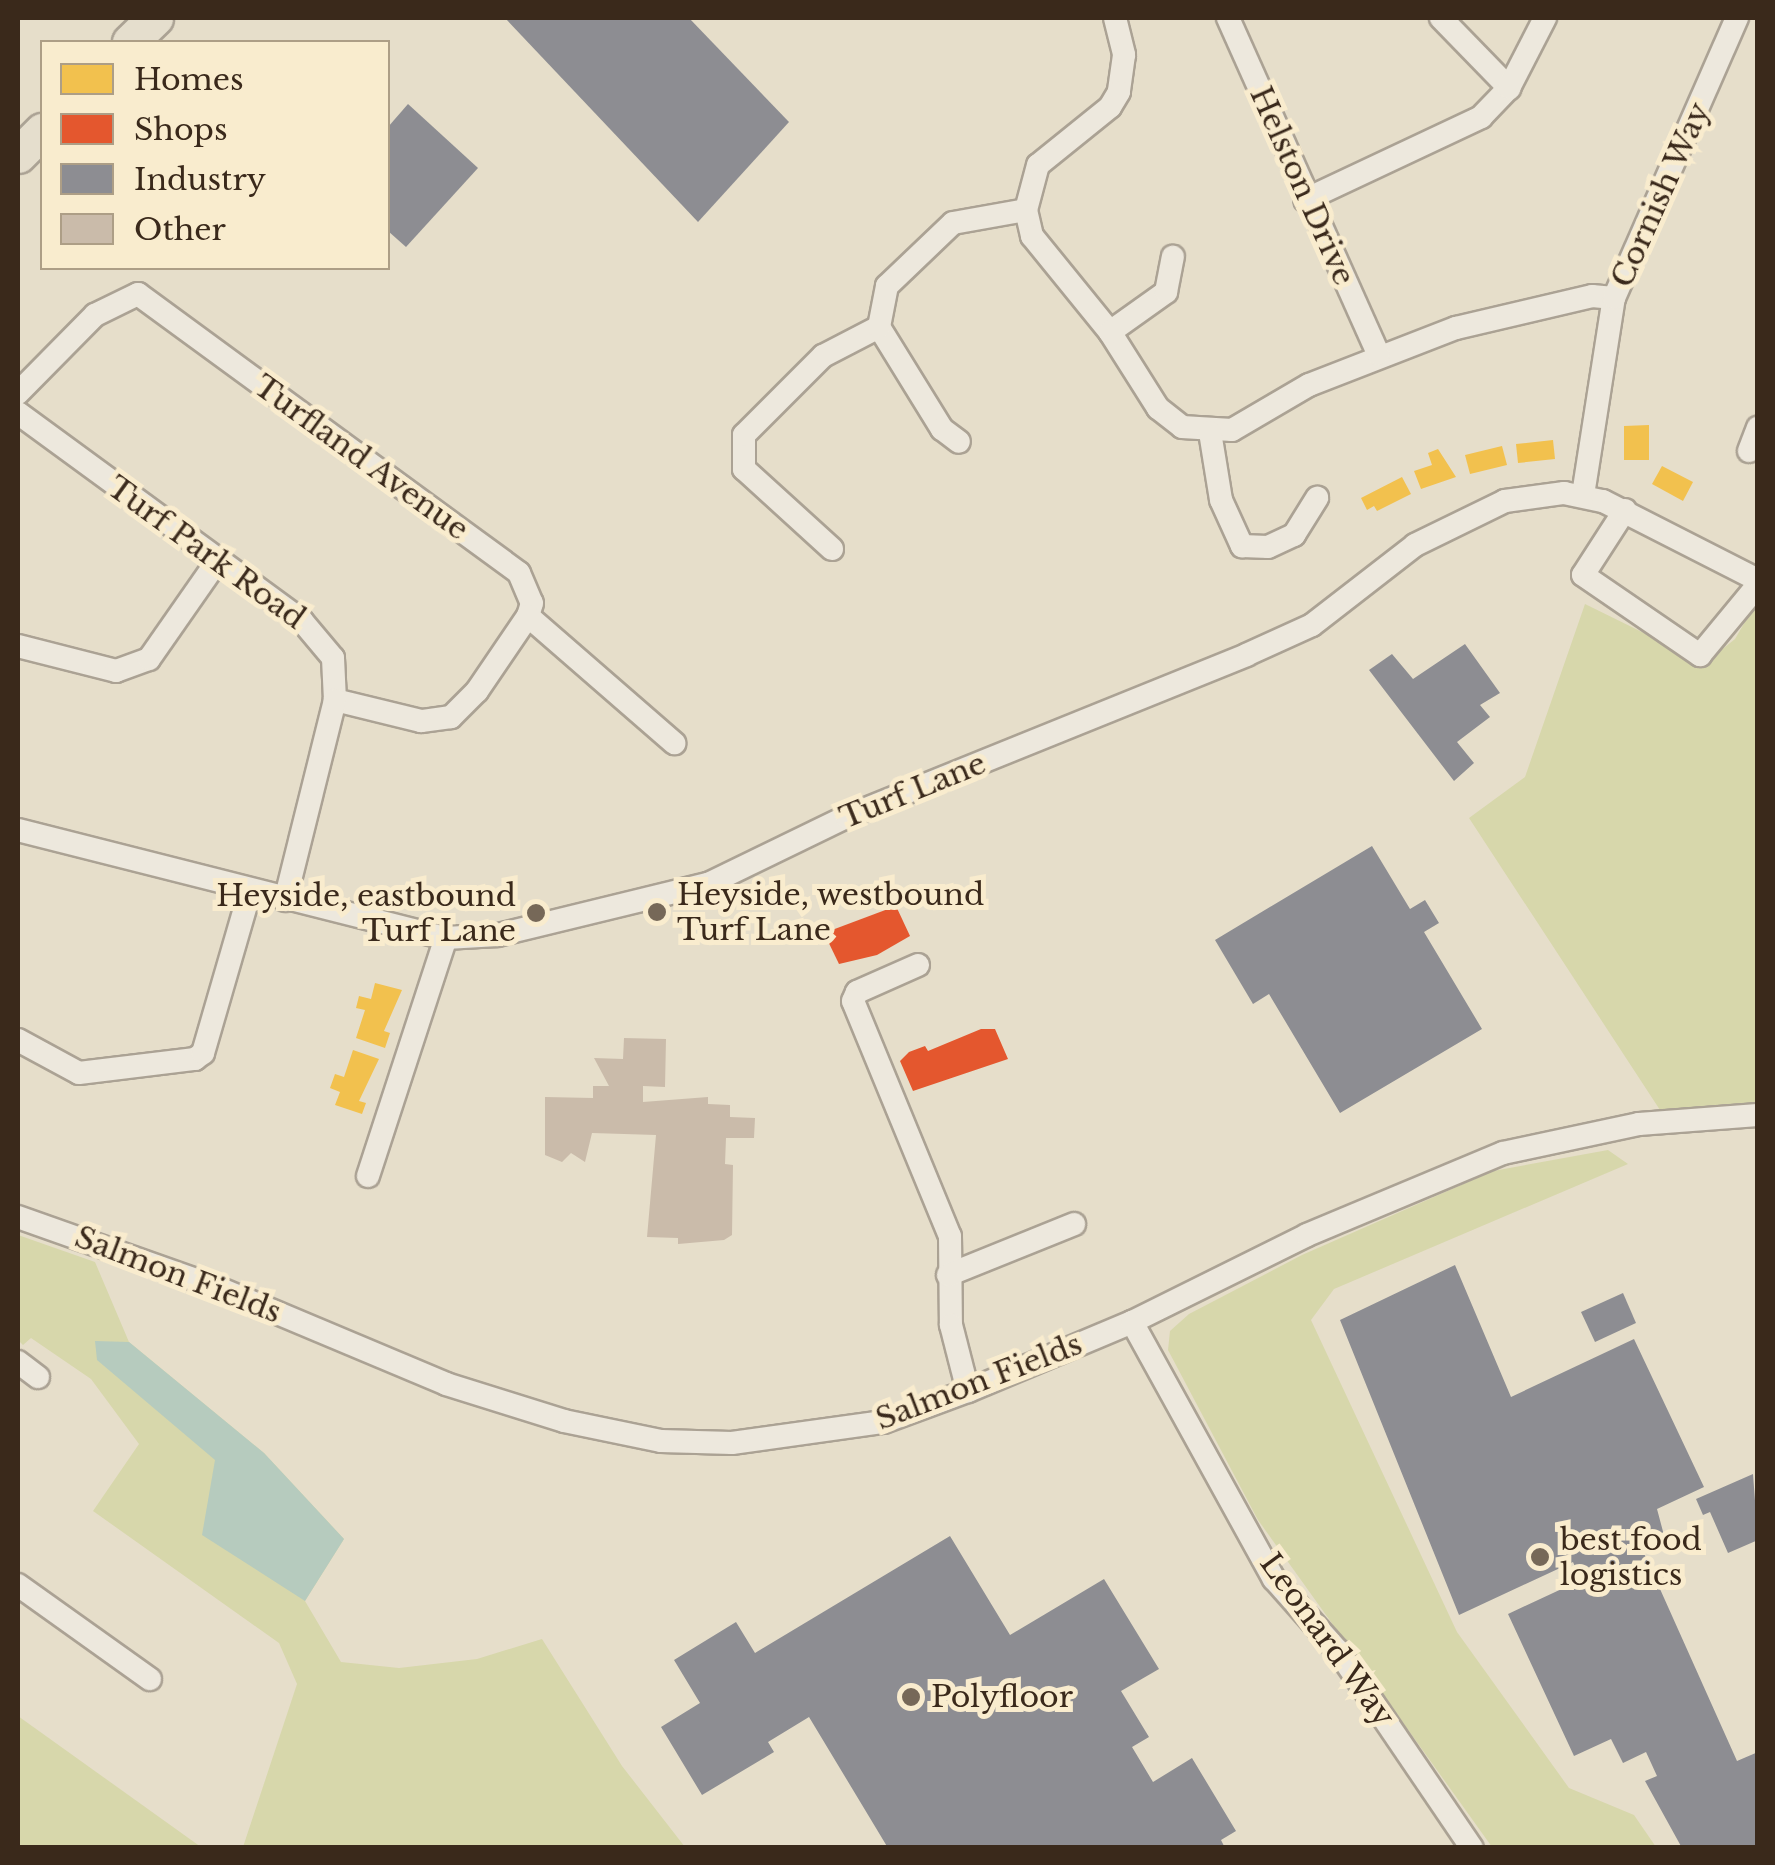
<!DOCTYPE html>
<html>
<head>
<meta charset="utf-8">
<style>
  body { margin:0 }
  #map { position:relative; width:1775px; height:1865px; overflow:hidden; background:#e6deca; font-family:"Libre Baskerville",serif }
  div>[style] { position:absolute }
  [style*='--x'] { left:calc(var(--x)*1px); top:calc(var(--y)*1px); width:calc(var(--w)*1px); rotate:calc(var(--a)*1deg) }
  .green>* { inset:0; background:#d7d7ab }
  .water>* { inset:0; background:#b6cbbe }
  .homes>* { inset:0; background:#f2c14e }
  .shops>* { inset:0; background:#e4572e }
  .industry>* { inset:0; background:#8d8d92 }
  .building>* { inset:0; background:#cabbaa }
  .roads { filter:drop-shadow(2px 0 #aba294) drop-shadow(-2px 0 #aba294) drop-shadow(0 2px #aba294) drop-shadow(0 -2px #aba294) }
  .minor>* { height:22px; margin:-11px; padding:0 11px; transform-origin:11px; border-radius:11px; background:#ede8dd }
  .primary>* { height:35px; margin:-17.5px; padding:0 17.5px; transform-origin:17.5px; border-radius:17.5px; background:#e5decd }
  .dots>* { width:28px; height:28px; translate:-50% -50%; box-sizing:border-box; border:5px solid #f9ecce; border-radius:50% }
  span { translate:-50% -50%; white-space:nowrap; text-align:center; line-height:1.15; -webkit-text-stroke:10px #f9ecce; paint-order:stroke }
  .street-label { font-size:30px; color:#3a291b }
  .poi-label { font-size:30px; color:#3a291b }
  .left { translate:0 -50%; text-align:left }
  .right { translate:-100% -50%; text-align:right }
  .frame { position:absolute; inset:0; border:20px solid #3a291b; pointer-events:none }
  .legend { position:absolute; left:40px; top:40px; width:350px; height:230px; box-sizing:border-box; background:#f9ecce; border:2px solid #ad9e86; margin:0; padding:12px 18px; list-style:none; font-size:30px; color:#3a291b }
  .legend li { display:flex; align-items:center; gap:20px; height:50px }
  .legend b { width:50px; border:2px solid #ad9e86 }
</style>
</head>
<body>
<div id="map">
  <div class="green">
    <div style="clip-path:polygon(1757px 601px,1757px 1106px,1660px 1110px,1469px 818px,1525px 777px,1585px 604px,1705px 663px,1735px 639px)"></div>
    <div style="clip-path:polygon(1608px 1150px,1628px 1164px,1334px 1289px,1311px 1320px,1457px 1632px,1569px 1788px,1634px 1815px,1656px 1847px,1492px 1847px,1258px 1520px,1168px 1350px,1170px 1331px,1189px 1314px,1302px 1255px,1493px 1171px)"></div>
    <div style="clip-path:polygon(18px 1235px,95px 1262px,129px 1342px,264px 1453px,344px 1539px,305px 1601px,341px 1662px,399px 1668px,477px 1659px,542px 1639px,622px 1766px,685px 1847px,243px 1847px,297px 1684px,279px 1643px,93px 1511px,139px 1444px,91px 1379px,31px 1338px,23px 1345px,18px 1340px)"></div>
    <div style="clip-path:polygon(18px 1716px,201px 1847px,18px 1847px)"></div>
  </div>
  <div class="water">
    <div style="clip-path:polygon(95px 1341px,129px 1342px,264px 1453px,344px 1539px,305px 1601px,202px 1535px,215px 1460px,97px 1360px)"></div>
  </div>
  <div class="homes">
    <div style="clip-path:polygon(1649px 425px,1649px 460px,1624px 460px,1624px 426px)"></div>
    <div style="clip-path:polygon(1553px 440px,1555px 459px,1518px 463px,1516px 444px)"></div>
    <div style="clip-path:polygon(1502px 446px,1507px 465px,1470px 474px,1465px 455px)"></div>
    <div style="clip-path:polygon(1438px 449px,1456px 477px,1421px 489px,1414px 471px,1432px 465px,1428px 453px)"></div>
    <div style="clip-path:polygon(1662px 466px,1693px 482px,1683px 501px,1652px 484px)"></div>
    <div style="clip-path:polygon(1402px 477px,1411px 494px,1377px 511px,1374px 506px,1367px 510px,1361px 498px)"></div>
    <div style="clip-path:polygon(375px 983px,402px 990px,384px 1031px,390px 1033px,385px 1048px,356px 1038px,365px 1010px,356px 1008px,359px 996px,371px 999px)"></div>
    <div style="clip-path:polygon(353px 1050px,379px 1059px,359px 1101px,366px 1103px,362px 1114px,335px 1105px,340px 1092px,330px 1088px,335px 1074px,344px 1077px)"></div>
  </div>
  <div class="shops">
    <div style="clip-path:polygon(896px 906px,910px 936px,877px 955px,839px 964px,824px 933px)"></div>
    <div style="clip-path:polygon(981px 1029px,995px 1029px,1008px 1059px,913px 1091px,900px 1061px,909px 1052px,925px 1046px,928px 1051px)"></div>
  </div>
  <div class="industry">
    <div style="clip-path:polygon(505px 18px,689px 18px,789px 122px,698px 222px)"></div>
    <div style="clip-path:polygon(408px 104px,478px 168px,406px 247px,388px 231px,388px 127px)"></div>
    <div style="clip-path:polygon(1465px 644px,1500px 693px,1480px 705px,1490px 717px,1457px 742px,1474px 763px,1454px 781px,1369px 670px,1392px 654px,1413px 679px)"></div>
    <div style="clip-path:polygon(1372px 846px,1410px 909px,1425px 900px,1439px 923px,1424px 932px,1482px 1029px,1340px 1113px,1269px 994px,1253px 1004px,1215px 940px)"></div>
    <div style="clip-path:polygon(1455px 1265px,1511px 1397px,1634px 1339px,1704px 1487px,1657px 1509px,1665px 1539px,1643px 1551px,1737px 1761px,1758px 1752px,1758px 1848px,1682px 1848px,1645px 1781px,1657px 1776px,1646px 1752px,1623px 1763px,1611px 1739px,1574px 1756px,1508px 1614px,1581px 1580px,1573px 1562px,1459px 1615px,1340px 1320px)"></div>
    <div style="clip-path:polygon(1623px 1293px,1636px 1323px,1595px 1342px,1581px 1312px)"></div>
    <div style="clip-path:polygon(1753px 1474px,1758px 1540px,1728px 1553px,1710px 1512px,1703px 1515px,1696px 1499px)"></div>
    <div style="clip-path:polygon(950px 1536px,1010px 1635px,1104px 1579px,1159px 1669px,1121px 1691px,1149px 1737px,1132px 1747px,1153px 1782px,1192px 1758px,1236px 1831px,1221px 1840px,1225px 1848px,888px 1848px,809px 1717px,768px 1742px,774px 1752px,702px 1795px,661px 1727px,700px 1703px,674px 1660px,736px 1622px,755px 1653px)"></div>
  </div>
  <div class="building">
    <div style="clip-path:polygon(624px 1038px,666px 1039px,665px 1087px,643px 1086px,643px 1102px,708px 1097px,708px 1104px,730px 1105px,730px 1117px,755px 1118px,754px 1138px,726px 1138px,725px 1164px,733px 1165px,732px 1235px,724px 1240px,678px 1244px,678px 1238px,647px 1237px,656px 1135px,592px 1133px,585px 1162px,571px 1153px,562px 1162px,545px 1155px,545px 1097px,593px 1098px,593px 1086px,609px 1086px,594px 1058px,623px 1059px)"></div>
  </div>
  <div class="roads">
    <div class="minor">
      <div style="--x:1115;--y:18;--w:38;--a:76"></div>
      <div style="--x:1124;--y:55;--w:37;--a:98"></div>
      <div style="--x:1119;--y:92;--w:17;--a:121"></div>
      <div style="--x:1110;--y:107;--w:92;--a:141.1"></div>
      <div style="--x:1038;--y:165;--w:47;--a:104.9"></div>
      <div style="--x:1026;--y:210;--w:27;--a:77"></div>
      <div style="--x:1032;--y:236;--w:124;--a:50.9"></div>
      <div style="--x:1110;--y:332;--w:90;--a:57.7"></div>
      <div style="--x:1158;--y:408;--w:31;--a:38"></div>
      <div style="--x:1182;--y:427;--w:50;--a:3.4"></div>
      <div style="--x:1232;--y:430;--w:89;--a:-30.3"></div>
      <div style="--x:1309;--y:385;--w:158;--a:-21.2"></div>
      <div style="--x:1456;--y:328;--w:140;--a:-13.2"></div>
      <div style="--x:1592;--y:296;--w:22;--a:5"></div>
      <div style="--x:1228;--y:18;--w:368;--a:65.9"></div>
      <div style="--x:1441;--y:18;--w:98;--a:45.8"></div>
      <div style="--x:1305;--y:200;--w:195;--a:-25.2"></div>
      <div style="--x:1481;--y:117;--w:40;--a:-46"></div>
      <div style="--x:1509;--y:88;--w:79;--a:-62.8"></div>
      <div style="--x:879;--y:327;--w:120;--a:58.3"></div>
      <div style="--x:942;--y:429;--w:21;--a:37"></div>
      <div style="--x:1110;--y:332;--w:69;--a:-35.5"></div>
      <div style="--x:1166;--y:292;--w:36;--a:-79"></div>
      <div style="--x:18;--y:393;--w:110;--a:-45.4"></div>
      <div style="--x:95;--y:315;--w:48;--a:-26"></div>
      <div style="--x:138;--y:294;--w:472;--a:36.2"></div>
      <div style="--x:519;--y:573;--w:33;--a:67"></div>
      <div style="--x:532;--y:603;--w:14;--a:107"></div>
      <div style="--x:528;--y:616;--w:91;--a:124.2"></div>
      <div style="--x:477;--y:691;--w:37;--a:135"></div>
      <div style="--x:451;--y:717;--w:30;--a:172"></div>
      <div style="--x:421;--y:721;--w:89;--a:-166.3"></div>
      <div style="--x:18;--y:413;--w:352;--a:36.2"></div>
      <div style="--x:302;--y:621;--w:48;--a:50"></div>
      <div style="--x:333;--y:658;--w:42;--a:87.3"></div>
      <div style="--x:335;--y:700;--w:206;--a:104"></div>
      <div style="--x:1210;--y:432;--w:69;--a:80.8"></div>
      <div style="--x:1221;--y:500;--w:51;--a:65.5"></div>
      <div style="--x:1242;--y:546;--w:26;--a:2"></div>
      <div style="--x:1268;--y:547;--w:29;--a:-25"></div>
      <div style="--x:1294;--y:535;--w:44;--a:-58.1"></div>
      <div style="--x:1749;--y:451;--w:25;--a:-69"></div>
      <div style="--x:1583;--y:495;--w:199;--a:-81.1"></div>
      <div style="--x:1614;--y:298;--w:306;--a:-66.3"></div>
      <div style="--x:1625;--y:510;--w:77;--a:122.9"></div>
      <div style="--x:1583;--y:575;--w:142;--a:34.4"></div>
      <div style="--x:1700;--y:655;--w:91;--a:-50.4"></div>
      <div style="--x:832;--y:549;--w:119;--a:-137.7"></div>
      <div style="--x:744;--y:469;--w:34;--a:-90"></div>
      <div style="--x:744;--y:435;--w:112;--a:-45"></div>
      <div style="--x:823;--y:356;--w:63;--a:-27.4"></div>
      <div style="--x:879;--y:327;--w:42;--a:-79"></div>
      <div style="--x:887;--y:286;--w:91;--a:-43.7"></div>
      <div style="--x:953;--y:223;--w:74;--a:-10.1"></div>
      <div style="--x:528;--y:616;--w:194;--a:41"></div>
      <div style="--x:18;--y:646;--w:101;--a:14.3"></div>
      <div style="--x:116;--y:671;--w:35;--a:-20"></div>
      <div style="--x:149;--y:659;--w:117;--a:-55.1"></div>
      <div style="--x:18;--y:830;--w:441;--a:14.2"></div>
      <div style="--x:446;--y:938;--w:52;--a:-3.3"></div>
      <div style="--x:498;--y:935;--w:216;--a:-13.7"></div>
      <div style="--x:708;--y:884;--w:153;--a:-25.9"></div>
      <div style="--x:846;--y:817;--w:432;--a:-22"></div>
      <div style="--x:1246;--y:655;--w:72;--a:-24.4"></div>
      <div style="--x:1312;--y:625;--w:130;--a:-37.8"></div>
      <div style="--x:1415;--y:545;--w:100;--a:-26.1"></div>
      <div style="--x:1505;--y:501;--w:60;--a:-7.7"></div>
      <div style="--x:1564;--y:493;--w:40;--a:12"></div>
      <div style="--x:1603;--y:501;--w:174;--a:27"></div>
      <div style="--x:918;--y:965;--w:67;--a:156.1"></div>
      <div style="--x:857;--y:992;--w:10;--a:114"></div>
      <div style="--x:853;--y:1001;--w:254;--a:67.6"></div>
      <div style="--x:950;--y:1236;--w:89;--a:89.4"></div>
      <div style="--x:951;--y:1325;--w:68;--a:75.6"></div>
      <div style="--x:18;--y:1040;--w:69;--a:28.4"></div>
      <div style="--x:79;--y:1073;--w:117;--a:-6.9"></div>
      <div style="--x:195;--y:1059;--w:10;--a:-37"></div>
      <div style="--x:203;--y:1053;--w:169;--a:-73.8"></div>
      <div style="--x:368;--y:1176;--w:250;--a:-71.9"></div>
      <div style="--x:18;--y:1217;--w:212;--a:19.5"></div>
      <div style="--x:218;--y:1288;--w:247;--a:22.8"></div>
      <div style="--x:446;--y:1384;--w:124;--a:17.4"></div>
      <div style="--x:564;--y:1421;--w:99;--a:11.7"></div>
      <div style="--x:661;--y:1441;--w:71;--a:1.6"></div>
      <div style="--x:732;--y:1443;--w:153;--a:-7.9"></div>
      <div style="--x:884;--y:1422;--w:90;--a:-20.3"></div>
      <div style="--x:968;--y:1391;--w:178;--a:-22.8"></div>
      <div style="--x:1132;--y:1322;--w:195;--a:-26.4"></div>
      <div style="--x:1307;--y:1235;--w:212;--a:-22.7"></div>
      <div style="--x:1503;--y:1153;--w:139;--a:-12"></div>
      <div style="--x:1639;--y:1124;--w:119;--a:-4.3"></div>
      <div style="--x:948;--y:1275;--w:136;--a:-22"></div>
      <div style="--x:1132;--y:1322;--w:294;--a:61.1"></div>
      <div style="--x:1274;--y:1579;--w:96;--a:48.4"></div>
      <div style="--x:1338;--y:1651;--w:238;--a:55.8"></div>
      <div style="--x:18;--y:1362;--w:25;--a:37"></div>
      <div style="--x:18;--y:1585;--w:162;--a:35.5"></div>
    </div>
    <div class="primary">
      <div style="--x:130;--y:42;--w:35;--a:-44"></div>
      <div style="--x:18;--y:155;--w:34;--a:-45"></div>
    </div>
  </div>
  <div class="dots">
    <div style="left:657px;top:912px;background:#766858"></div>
    <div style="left:536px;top:913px;background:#766858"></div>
    <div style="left:1540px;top:1557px;background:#766858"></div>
    <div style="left:911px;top:1697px;background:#766858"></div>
  </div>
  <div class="street-label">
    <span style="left:1302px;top:186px;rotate:66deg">Helston Drive</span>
    <span style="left:1661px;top:195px;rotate:-66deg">Cornish Way</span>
    <span style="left:361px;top:458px;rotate:36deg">Turfland Avenue</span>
    <span style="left:206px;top:553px;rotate:36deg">Turf Park Road</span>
    <span style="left:913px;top:791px;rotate:-22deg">Turf Lane</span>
    <span style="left:178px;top:1275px;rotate:21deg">Salmon Fields</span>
    <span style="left:979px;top:1382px;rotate:-21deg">Salmon Fields</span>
    <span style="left:1327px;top:1640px;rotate:54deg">Leonard Way</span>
  </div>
  <div class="poi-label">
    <span class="left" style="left:677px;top:912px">Heyside, westbound<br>Turf Lane</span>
    <span class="right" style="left:516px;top:913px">Heyside, eastbound<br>Turf Lane</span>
    <span class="left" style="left:1560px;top:1557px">best food<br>logistics</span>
    <span class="left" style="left:931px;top:1697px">Polyfloor</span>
  </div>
  <div class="frame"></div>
  <ul class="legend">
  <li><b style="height:28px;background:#f2c14e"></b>Homes</li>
  <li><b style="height:28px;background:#e4572e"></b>Shops</li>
  <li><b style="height:28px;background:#8d8d92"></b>Industry</li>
  <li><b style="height:28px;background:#cabbaa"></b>Other</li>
  </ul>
</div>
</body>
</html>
